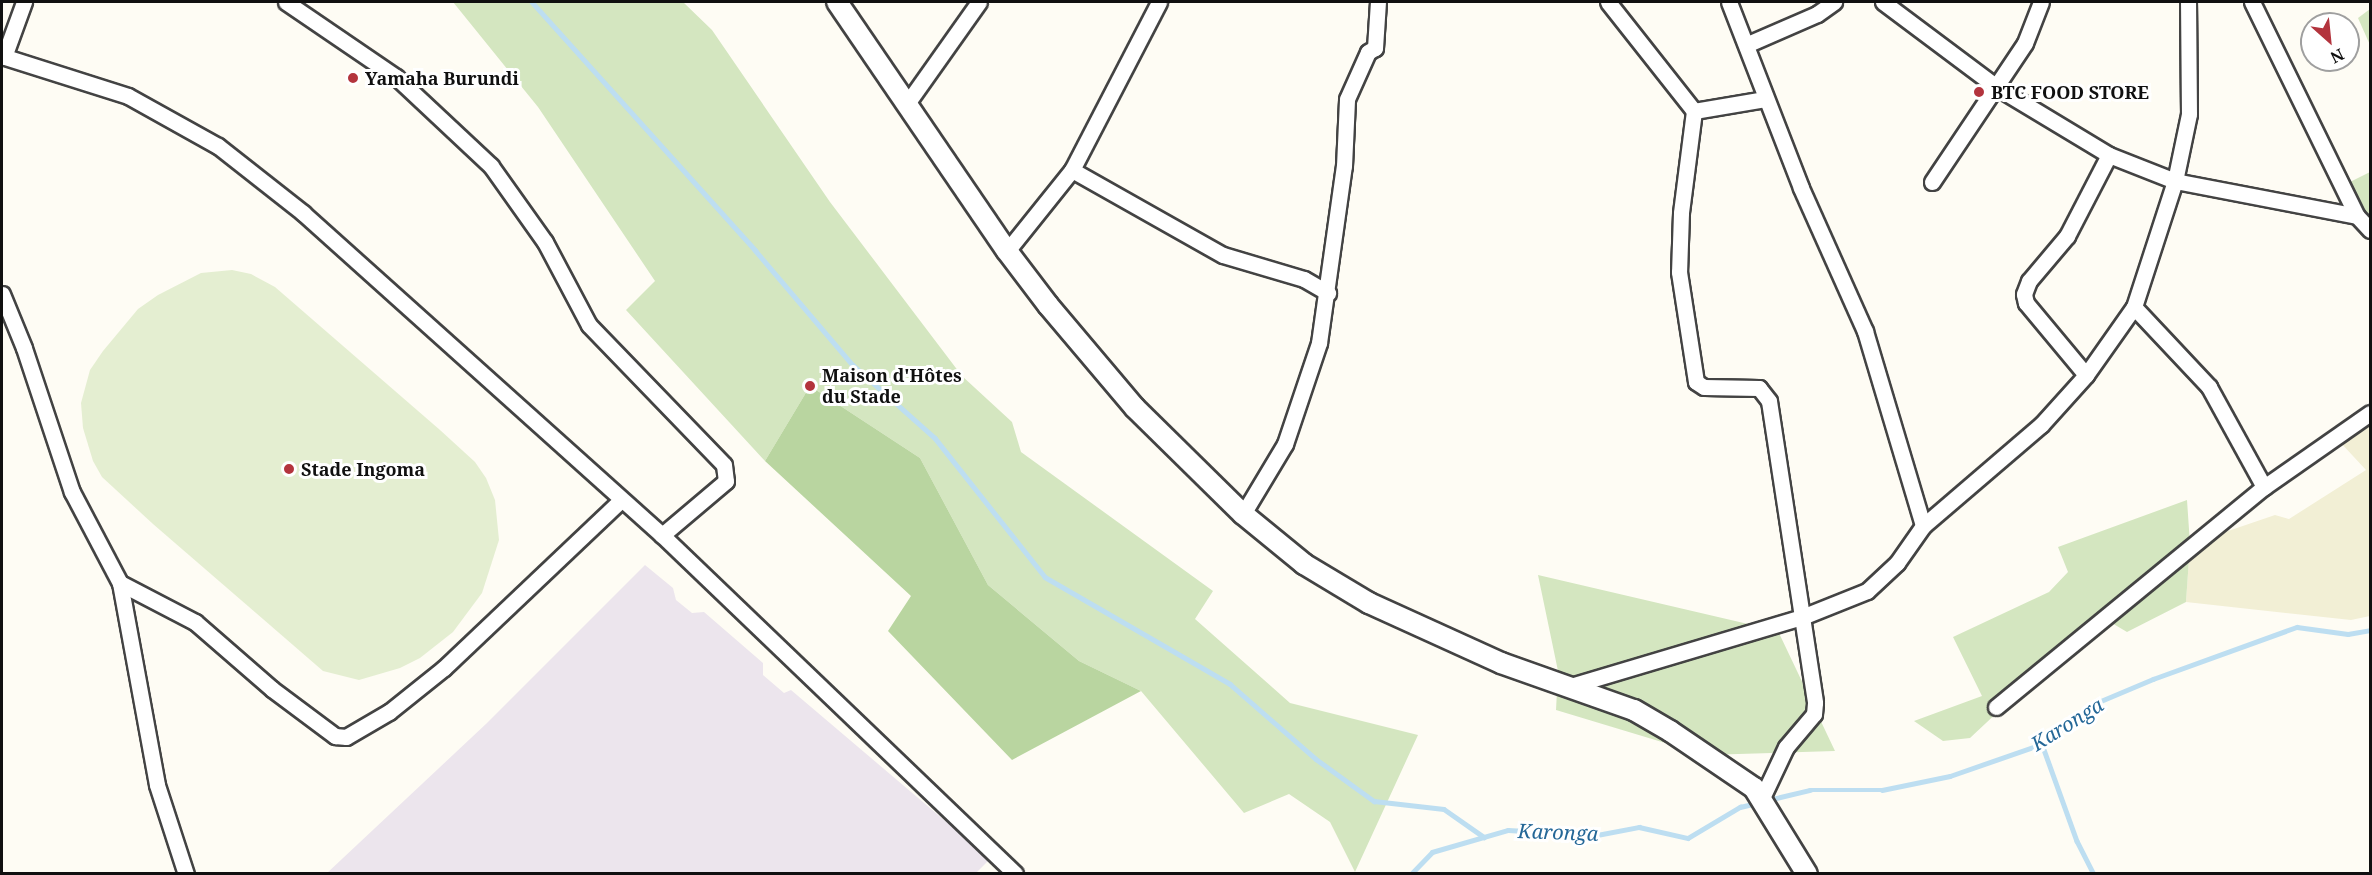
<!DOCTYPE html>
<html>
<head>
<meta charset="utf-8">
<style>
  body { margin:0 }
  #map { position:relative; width:2372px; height:875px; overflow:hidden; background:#fefcf4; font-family:"Noto Serif",serif }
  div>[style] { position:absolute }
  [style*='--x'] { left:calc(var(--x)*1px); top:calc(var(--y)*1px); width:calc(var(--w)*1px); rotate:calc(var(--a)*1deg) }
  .industrial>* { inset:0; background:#ece5ed }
  .farmland>* { inset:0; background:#f2efd5 }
  .green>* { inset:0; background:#d4e6c0 }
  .forest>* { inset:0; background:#b9d5a0 }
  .pitch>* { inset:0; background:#e4eed1 }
  .stream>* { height:4.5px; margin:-2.25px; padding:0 2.25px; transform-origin:2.25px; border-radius:2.25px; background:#bddef1 }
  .roads { filter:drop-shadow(2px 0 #434343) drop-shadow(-2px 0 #434343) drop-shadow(0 2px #434343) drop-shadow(0 -2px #434343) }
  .minor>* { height:15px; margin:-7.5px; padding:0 7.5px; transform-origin:7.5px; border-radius:7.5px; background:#fff }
  .tertiary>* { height:20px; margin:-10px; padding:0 10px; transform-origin:10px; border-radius:10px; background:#fff }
  .dots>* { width:16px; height:16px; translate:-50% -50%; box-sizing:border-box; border:3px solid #fff; border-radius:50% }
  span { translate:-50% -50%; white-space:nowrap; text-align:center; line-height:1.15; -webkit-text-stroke:6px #fff; paint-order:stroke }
  .poi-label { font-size:18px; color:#101010; font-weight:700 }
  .left { translate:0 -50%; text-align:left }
  .water-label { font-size:20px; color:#246797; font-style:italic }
  .frame { position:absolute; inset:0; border:3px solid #101010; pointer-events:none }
  .north { position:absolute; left:2300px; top:12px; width:60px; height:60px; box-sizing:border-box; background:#fff; border:2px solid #9f9f9f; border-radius:50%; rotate:153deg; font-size:16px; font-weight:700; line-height:24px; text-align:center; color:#101010 }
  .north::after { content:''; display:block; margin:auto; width:21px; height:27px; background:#b3343d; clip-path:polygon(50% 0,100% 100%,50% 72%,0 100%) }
</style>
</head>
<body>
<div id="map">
  <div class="industrial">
    <div style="clip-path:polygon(645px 565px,673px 588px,676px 600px,692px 613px,704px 612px,763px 663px,763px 675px,784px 693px,791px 690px,990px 859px,975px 874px,326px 874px,487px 723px)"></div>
  </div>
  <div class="farmland">
    <div style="clip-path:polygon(2370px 419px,2370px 616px,2351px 620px,2186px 602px,2190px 544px,2275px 515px,2289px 519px,2366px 470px,2340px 442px)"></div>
  </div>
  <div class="green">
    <div style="clip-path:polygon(453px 2px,683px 2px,712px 30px,830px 202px,962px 376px,1012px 422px,1021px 452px,1213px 591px,1195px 619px,1290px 703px,1418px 735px,1355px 872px,1330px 822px,1289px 794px,1244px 813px,1141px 691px,1079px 661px,988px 585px,920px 458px,810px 386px,765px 461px,626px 310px,655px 281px,538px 107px)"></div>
    <div style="clip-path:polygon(2370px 9px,2370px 45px,2358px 18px)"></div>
    <div style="clip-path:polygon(2370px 172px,2370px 214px,2362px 209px,2350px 182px)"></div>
    <div style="clip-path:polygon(2187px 500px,2190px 544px,2186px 602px,2127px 632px,2100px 616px,1970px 738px,1943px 741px,1914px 721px,1982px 696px,1953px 637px,2049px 592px,2068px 572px,2058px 547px)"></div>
    <div style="clip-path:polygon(1538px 575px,1778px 631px,1835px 751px,1705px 755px,1556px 710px,1558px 671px)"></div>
  </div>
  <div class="forest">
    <div style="clip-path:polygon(810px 386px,920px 458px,988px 585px,1079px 661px,1141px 691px,1012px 760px,888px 631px,911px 596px,765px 461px)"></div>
  </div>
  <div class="pitch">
    <div style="clip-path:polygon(232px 270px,251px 274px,275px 287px,440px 430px,475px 462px,486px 478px,495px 500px,499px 540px,482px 593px,453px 632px,420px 658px,400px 668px,359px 680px,323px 671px,153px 524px,102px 477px,93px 461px,83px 428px,81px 403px,90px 370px,103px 351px,138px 309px,158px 295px,201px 273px)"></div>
  </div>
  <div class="stream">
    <div style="--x:532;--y:2;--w:334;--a:48"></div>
    <div style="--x:755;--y:250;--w:151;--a:49.6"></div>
    <div style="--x:853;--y:365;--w:110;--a:41.7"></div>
    <div style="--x:935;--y:438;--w:177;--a:51.6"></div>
    <div style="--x:1045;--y:577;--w:214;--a:30"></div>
    <div style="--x:1230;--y:684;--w:114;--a:41.1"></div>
    <div style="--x:1316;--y:759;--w:72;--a:35.9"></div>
    <div style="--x:1374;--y:801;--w:70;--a:6.5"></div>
    <div style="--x:1444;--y:809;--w:49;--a:35"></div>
    <div style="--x:2042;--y:744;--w:103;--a:70.2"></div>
    <div style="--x:2077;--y:841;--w:37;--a:63"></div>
    <div style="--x:1768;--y:800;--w:43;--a:-13.4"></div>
    <div style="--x:1810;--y:790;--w:72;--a:0"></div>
    <div style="--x:1882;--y:790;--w:69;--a:-11.6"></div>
    <div style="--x:1950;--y:776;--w:97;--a:-19.2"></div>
    <div style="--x:2042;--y:744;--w:68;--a:-37.2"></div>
    <div style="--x:2096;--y:703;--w:62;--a:-22.8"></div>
    <div style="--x:2153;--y:679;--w:153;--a:-19.9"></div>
    <div style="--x:2297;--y:627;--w:51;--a:7.8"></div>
    <div style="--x:2348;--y:634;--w:22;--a:-10"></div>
    <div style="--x:1411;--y:874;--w:30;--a:-46"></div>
    <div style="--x:1432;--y:852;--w:79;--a:-16.1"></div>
    <div style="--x:1508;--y:830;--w:89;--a:3.2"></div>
    <div style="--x:1597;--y:835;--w:43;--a:-10.8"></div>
    <div style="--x:1639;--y:827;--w:50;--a:12.7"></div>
    <div style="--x:1688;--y:838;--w:61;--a:-30.8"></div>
    <div style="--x:1740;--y:807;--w:17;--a:-13"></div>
  </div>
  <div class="roads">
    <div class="minor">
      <div style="--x:286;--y:2;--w:133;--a:34.3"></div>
      <div style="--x:396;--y:77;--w:130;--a:43.1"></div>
      <div style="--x:491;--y:166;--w:93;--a:54.6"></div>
      <div style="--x:545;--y:242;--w:94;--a:62.1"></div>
      <div style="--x:589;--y:325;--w:194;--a:46"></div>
      <div style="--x:724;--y:465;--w:16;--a:83"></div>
      <div style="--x:726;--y:481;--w:84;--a:139.8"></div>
      <div style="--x:1608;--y:2;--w:139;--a:51.7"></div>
      <div style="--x:1694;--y:111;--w:103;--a:97.3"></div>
      <div style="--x:1681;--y:213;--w:59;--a:91.9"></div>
      <div style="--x:1679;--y:272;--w:111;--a:81.2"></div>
      <div style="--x:1696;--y:382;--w:9;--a:32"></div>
      <div style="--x:1704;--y:387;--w:55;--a:1"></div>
      <div style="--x:1759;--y:388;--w:16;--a:52"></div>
      <div style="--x:1769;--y:401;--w:305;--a:81.3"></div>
      <div style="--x:1815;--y:703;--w:11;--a:95"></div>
      <div style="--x:1814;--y:714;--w:43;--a:130.3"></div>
      <div style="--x:1786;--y:747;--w:56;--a:115.2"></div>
      <div style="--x:1729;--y:2;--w:199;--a:68.8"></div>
      <div style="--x:1801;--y:188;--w:157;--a:65.9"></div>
      <div style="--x:1865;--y:331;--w:203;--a:73.4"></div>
      <div style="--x:1883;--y:2;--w:144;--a:36.8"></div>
      <div style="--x:1998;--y:88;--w:130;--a:31.1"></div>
      <div style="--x:2109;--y:155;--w:71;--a:21.5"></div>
      <div style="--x:2175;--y:181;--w:185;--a:10.9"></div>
      <div style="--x:2252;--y:2;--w:238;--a:63.9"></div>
      <div style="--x:2357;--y:216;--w:19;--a:47"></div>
      <div style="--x:1748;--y:44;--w:75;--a:-23.5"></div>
      <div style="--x:1817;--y:14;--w:21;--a:-35"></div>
      <div style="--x:2;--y:56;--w:132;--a:17.6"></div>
      <div style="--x:128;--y:96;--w:103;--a:29.1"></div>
      <div style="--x:218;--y:146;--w:108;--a:38.2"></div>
      <div style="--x:303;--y:213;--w:482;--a:41.9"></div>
      <div style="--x:662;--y:535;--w:489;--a:43.8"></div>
      <div style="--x:4;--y:57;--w:59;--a:-70"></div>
      <div style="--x:906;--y:105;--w:126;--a:-54.7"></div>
      <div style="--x:1694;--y:111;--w:72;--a:-9.6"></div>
      <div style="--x:1072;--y:170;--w:173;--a:29.4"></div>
      <div style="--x:1223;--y:255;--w:84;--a:16.5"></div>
      <div style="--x:1304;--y:279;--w:28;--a:30"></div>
      <div style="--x:1932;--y:182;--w:167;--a:-56.2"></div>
      <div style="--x:2025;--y:43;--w:44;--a:-68.7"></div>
      <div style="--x:1007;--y:251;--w:104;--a:-51.3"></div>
      <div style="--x:1072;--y:170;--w:189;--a:-62.6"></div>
      <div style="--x:2;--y:294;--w:58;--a:67.8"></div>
      <div style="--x:24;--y:348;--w:152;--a:71.6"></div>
      <div style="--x:72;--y:492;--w:103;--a:62.2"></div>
      <div style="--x:120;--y:583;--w:205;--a:79.6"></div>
      <div style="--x:157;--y:785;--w:94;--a:72"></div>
      <div style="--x:2134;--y:307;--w:110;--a:46.8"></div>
      <div style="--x:2209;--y:387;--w:114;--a:61.2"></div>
      <div style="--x:2086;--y:375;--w:94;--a:-129.8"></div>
      <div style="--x:2026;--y:303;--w:9;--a:-103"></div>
      <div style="--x:2024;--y:294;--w:14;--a:-69"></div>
      <div style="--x:2029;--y:281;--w:59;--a:-49.8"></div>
      <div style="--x:2067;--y:236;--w:91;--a:-62.6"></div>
      <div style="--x:1243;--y:514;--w:82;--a:-59"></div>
      <div style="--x:1285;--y:444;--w:107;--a:-71.4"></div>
      <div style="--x:1319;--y:343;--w:179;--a:-82"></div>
      <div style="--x:1344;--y:166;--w:67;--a:-87.4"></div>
      <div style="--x:1347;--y:99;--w:51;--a:-65.9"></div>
      <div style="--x:1368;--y:52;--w:8;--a:-30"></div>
      <div style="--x:1375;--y:48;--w:46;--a:-86.3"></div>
      <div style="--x:120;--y:583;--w:85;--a:27.5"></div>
      <div style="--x:195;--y:622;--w:102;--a:41"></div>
      <div style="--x:272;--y:689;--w:79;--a:36.7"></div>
      <div style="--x:335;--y:736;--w:11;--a:5"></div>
      <div style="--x:346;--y:737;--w:50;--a:-30.2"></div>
      <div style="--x:389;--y:712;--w:70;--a:-38.7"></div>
      <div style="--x:444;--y:668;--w:243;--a:-43.5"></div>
      <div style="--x:1567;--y:687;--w:245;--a:-16.6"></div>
      <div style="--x:1802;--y:617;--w:70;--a:-21.8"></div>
      <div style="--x:1867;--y:591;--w:41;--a:-43"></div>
      <div style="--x:1897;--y:563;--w:45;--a:-54.9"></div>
      <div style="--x:1923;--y:526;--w:155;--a:-40.6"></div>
      <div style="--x:2041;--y:425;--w:67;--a:-48"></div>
      <div style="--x:2086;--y:375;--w:83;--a:-54.8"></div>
      <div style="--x:2134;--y:307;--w:133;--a:-72"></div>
      <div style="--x:2175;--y:181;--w:68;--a:-78.2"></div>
      <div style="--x:2189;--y:114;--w:112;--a:-90.5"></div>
      <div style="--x:1996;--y:707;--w:347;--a:-39.4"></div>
      <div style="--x:2264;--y:487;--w:129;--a:-34.9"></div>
    </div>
    <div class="tertiary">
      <div style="--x:837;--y:2;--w:301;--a:55.7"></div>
      <div style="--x:1007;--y:251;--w:68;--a:52.8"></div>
      <div style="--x:1048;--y:305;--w:135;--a:49.8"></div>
      <div style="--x:1135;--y:408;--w:151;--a:44.5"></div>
      <div style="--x:1243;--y:514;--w:79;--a:39.3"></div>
      <div style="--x:1304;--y:564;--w:76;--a:31"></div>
      <div style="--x:1369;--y:603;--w:145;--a:24.4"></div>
      <div style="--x:1501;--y:663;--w:141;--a:19.5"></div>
      <div style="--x:1634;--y:710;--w:42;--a:30.3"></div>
      <div style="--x:1670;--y:731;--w:102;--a:34.2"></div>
      <div style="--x:1754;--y:788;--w:101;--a:58.4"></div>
    </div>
  </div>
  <div class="dots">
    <div style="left:353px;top:78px;background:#b3343d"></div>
    <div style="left:1979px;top:92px;background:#b3343d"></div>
    <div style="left:810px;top:386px;background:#b3343d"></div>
    <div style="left:289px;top:469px;background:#b3343d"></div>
  </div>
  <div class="poi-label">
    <span class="left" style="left:365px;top:78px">Yamaha Burundi</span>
    <span class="left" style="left:1991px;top:92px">BTC FOOD STORE</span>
    <span class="left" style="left:822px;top:386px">Maison d'Hôtes<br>du Stade</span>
    <span class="left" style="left:301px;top:469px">Stade Ingoma</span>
  </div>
  <div class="water-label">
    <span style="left:2067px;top:724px;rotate:-32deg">Karonga</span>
    <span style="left:1558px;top:832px;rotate:2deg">Karonga</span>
  </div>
  <div class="frame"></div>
  <div class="north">N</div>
</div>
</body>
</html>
